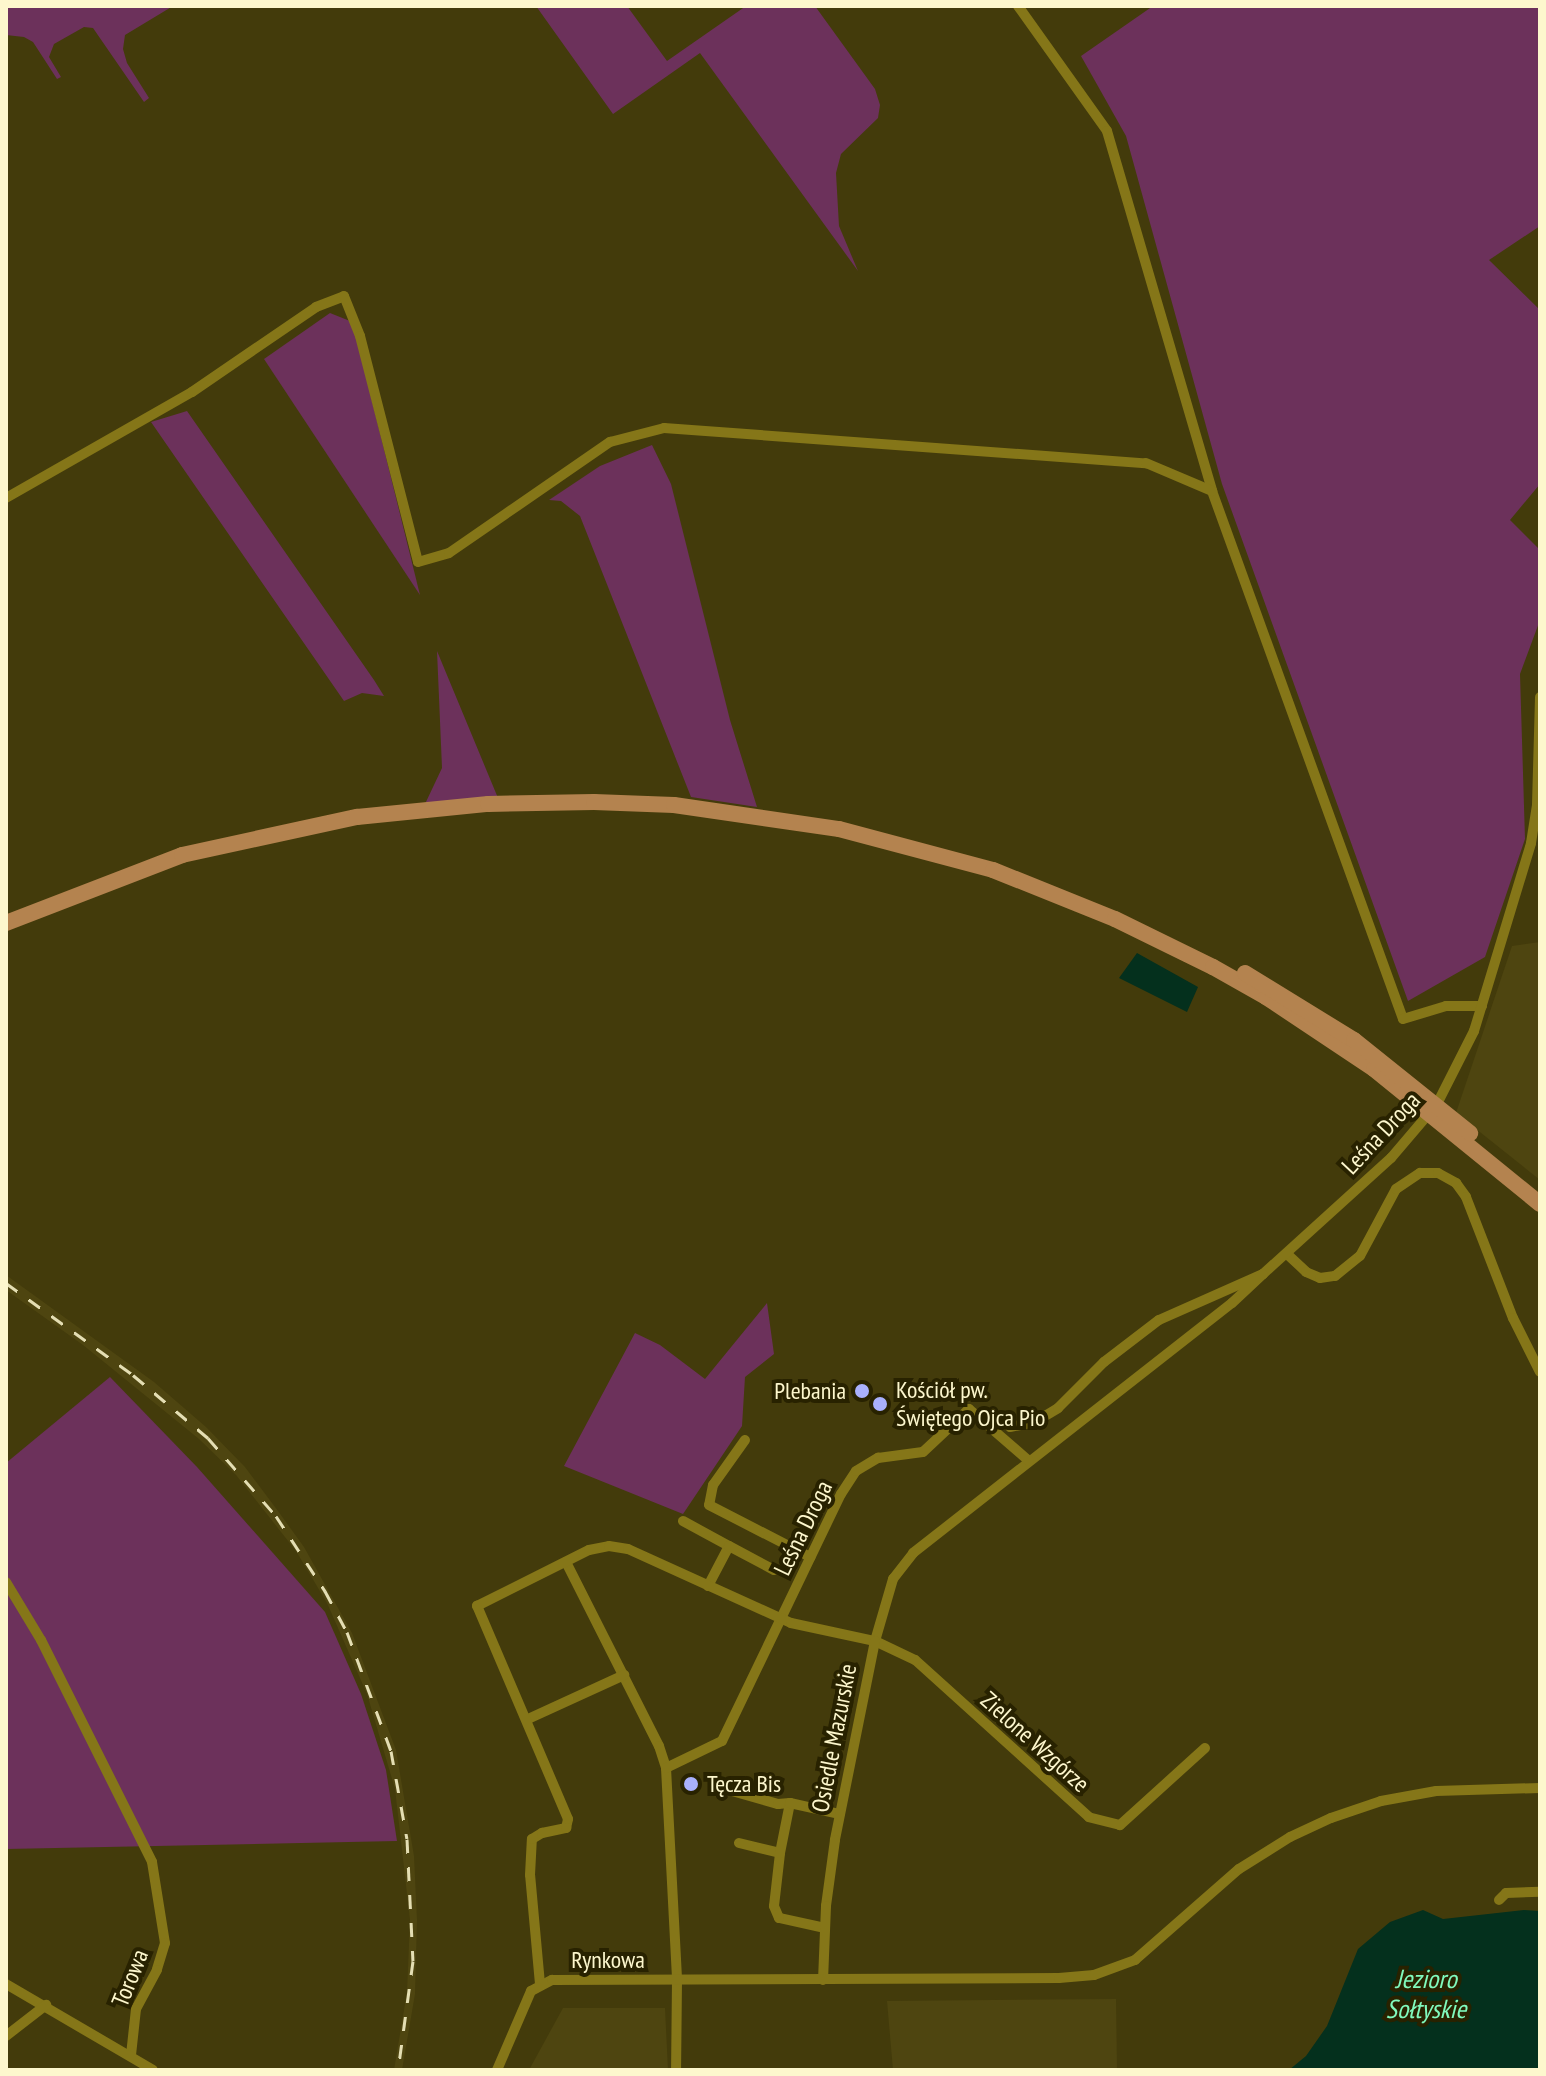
<!DOCTYPE html>
<html>
<head>
<meta charset="utf-8">
<style>
  body { margin:0 }
  #map { position:relative; width:1546px; height:2076px; overflow:hidden; background:#433b0b; font-family:"PT Sans Narrow",sans-serif }
  div>[style] { position:absolute }
  [style*='--x'] { left:calc(var(--x)*1px); top:calc(var(--y)*1px); width:calc(var(--w)*1px); rotate:calc(var(--a)*1deg) }
  .built>* { inset:0; background:#4e4510 }
  .green>* { inset:0; background:#6c315b }
  .water>* { inset:0; background:#04301d }
  .street>* { height:10px; margin:-5px; padding:0 5px; transform-origin:5px; border-radius:5px; background:#857618 }
  .primary>* { height:16px; margin:-8px; padding:0 8px; transform-origin:8px; border-radius:8px; background:#b4834f }
  .rail>* { height:3px; margin-top:-1.5px; transform-origin:0; background:repeating-linear-gradient(90deg,#e4deb3 0 14px,transparent 0 28px) }
  .dots>* { width:22px; height:22px; translate:-50% -50%; box-sizing:border-box; border:4px solid #282200; border-radius:50% }
  span { translate:-50% -50%; white-space:nowrap; text-align:center; line-height:1.15; -webkit-text-stroke:8px #282200; paint-order:stroke }
  .street-label { font-size:24px; color:#fdf7cd }
  .poi-label { font-size:24px; color:#fdf7cd }
  .left { translate:0 -50%; text-align:left }
  .right { translate:-100% -50%; text-align:right }
  .water-label { font-size:26px; color:#80fabd; font-style:italic }
  .frame { position:absolute; inset:0; border:8px solid #fdf7cd; pointer-events:none }
</style>
</head>
<body>
<div id="map">
  <div class="built">
    <div style="clip-path:polygon(1540px 942px,1540px 1180px,1456px 1113px,1512px 946px)"></div>
    <div style="clip-path:polygon(6px 1275px,154px 1382px,206px 1427px,245px 1467px,278px 1511px,304px 1547px,352px 1633px,396px 1750px,414px 1856px,417px 1920px,415px 1994px,402px 2070px,394px 2070px,407px 1992px,410px 1920px,395px 1789px,367px 1694px,327px 1603px,296px 1551px,236px 1475px,199px 1439px,83px 1345px,6px 1290px)"></div>
    <div style="clip-path:polygon(1116px 1999px,1117px 2070px,893px 2070px,887px 2001px)"></div>
    <div style="clip-path:polygon(563px 2008px,665px 2008px,668px 2070px,529px 2070px)"></div>
  </div>
  <div class="green">
    <div style="clip-path:polygon(6px 6px,173px 6px,125px 35px,123px 49px,127px 63px,149px 98px,144px 102px,93px 28px,84px 27px,54px 44px,49px 57px,61px 77px,57px 79px,33px 42px,24px 37px,6px 35px)"></div>
    <div style="clip-path:polygon(536px 6px,627px 6px,667px 61px,746px 6px,815px 6px,875px 89px,880px 105px,878px 118px,841px 154px,836px 173px,839px 226px,858px 271px,700px 53px,613px 114px)"></div>
    <div style="clip-path:polygon(1153px 6px,1540px 6px,1540px 226px,1489px 260px,1540px 310px,1540px 484px,1510px 520px,1540px 550px,1540px 620px,1520px 674px,1525px 839px,1485px 957px,1408px 1001px,1222px 484px,1126px 136px,1081px 56px)"></div>
    <div style="clip-path:polygon(330px 313px,350px 321px,357px 340px,420px 595px,264px 359px)"></div>
    <div style="clip-path:polygon(187px 411px,374px 680px,384px 696px,362px 693px,344px 701px,151px 422px)"></div>
    <div style="clip-path:polygon(652px 445px,671px 484px,730px 720px,757px 807px,691px 797px,580px 516px,561px 501px,549px 500px,600px 466px)"></div>
    <div style="clip-path:polygon(437px 651px,498px 798px,425px 804px,442px 768px)"></div>
    <div style="clip-path:polygon(767px 1303px,774px 1354px,745px 1377px,742px 1426px,683px 1514px,564px 1466px,635px 1333px,660px 1345px,705px 1379px)"></div>
    <div style="clip-path:polygon(110px 1377px,197px 1467px,325px 1612px,361px 1694px,386px 1770px,397px 1841px,6px 1849px,6px 1463px)"></div>
  </div>
  <div class="water">
    <div style="clip-path:polygon(1137px 953px,1198px 987px,1187px 1012px,1119px 978px)"></div>
    <div style="clip-path:polygon(1423px 1910px,1443px 1919px,1524px 1910px,1540px 1911px,1540px 2070px,1289px 2070px,1306px 2056px,1327px 2026px,1358px 1949px,1390px 1922px)"></div>
  </div>
  <div class="street">
    <div style="--x:1018;--y:6;--w:153;--a:54.5"></div>
    <div style="--x:1107;--y:131;--w:375;--a:73.7"></div>
    <div style="--x:1212;--y:491;--w:561;--a:70.11"></div>
    <div style="--x:1403;--y:1019;--w:45;--a:-16.8"></div>
    <div style="--x:1446;--y:1006;--w:36;--a:0"></div>
    <div style="--x:6;--y:498;--w:214;--a:-29.7"></div>
    <div style="--x:192;--y:392;--w:150;--a:-34.4"></div>
    <div style="--x:316;--y:307;--w:30;--a:-21"></div>
    <div style="--x:344;--y:296;--w:43;--a:68.2"></div>
    <div style="--x:360;--y:336;--w:233;--a:75.6"></div>
    <div style="--x:418;--y:562;--w:32;--a:-16"></div>
    <div style="--x:449;--y:553;--w:196;--a:-34.6"></div>
    <div style="--x:610;--y:442;--w:56;--a:-14.5"></div>
    <div style="--x:664;--y:428;--w:483;--a:4.2"></div>
    <div style="--x:1146;--y:463;--w:72;--a:23"></div>
    <div style="--x:1287;--y:1254;--w:26;--a:43"></div>
    <div style="--x:1306;--y:1272;--w:15;--a:23"></div>
    <div style="--x:1320;--y:1278;--w:15;--a:-8"></div>
    <div style="--x:1335;--y:1276;--w:32;--a:-39"></div>
    <div style="--x:1360;--y:1256;--w:76;--a:-61.8"></div>
    <div style="--x:1396;--y:1189;--w:29;--a:-34"></div>
    <div style="--x:1420;--y:1173;--w:18;--a:0"></div>
    <div style="--x:1438;--y:1173;--w:21;--a:29"></div>
    <div style="--x:1456;--y:1183;--w:17;--a:54"></div>
    <div style="--x:1466;--y:1197;--w:130;--a:68.8"></div>
    <div style="--x:1513;--y:1318;--w:60;--a:63.4"></div>
    <div style="--x:1010;--y:1427;--w:25;--a:-11"></div>
    <div style="--x:1035;--y:1422;--w:27;--a:-31"></div>
    <div style="--x:1058;--y:1408;--w:65;--a:-45"></div>
    <div style="--x:1104;--y:1362;--w:69;--a:-37.4"></div>
    <div style="--x:1159;--y:1320;--w:114;--a:-23.9"></div>
    <div style="--x:1263;--y:1274;--w:173;--a:-42.2"></div>
    <div style="--x:1391;--y:1158;--w:71;--a:-49.6"></div>
    <div style="--x:1437;--y:1104;--w:82;--a:-63.1"></div>
    <div style="--x:1474;--y:1031;--w:196;--a:-73.1"></div>
    <div style="--x:1531;--y:843;--w:38;--a:-81"></div>
    <div style="--x:1537;--y:805;--w:108;--a:-88.4"></div>
    <div style="--x:745;--y:1440;--w:55;--a:125.4"></div>
    <div style="--x:713;--y:1485;--w:20;--a:101"></div>
    <div style="--x:709;--y:1505;--w:114;--a:27.2"></div>
    <div style="--x:683;--y:1521;--w:52;--a:28.5"></div>
    <div style="--x:566;--y:1562;--w:206;--a:63.2"></div>
    <div style="--x:659;--y:1746;--w:23;--a:72"></div>
    <div style="--x:666;--y:1768;--w:212;--a:87"></div>
    <div style="--x:677;--y:1980;--w:90;--a:90.6"></div>
    <div style="--x:6;--y:1582;--w:68;--a:58.9"></div>
    <div style="--x:41;--y:1640;--w:248;--a:63.4"></div>
    <div style="--x:152;--y:1862;--w:82;--a:80.9"></div>
    <div style="--x:165;--y:1943;--w:28;--a:107"></div>
    <div style="--x:157;--y:1970;--w:44;--a:118.3"></div>
    <div style="--x:136;--y:2009;--w:46;--a:96.2"></div>
    <div style="--x:708;--y:1586;--w:45;--a:-62.3"></div>
    <div style="--x:729;--y:1546;--w:51;--a:28.1"></div>
    <div style="--x:528;--y:1719;--w:106;--a:-24.6"></div>
    <div style="--x:1205;--y:1748;--w:115;--a:137.8"></div>
    <div style="--x:1120;--y:1825;--w:32;--a:-166"></div>
    <div style="--x:1089;--y:1817;--w:234;--a:-137.9"></div>
    <div style="--x:915;--y:1660;--w:44;--a:-154.6"></div>
    <div style="--x:875;--y:1641;--w:65;--a:-73.8"></div>
    <div style="--x:893;--y:1579;--w:33;--a:-52"></div>
    <div style="--x:913;--y:1553;--w:405;--a:-38.1"></div>
    <div style="--x:1232;--y:1303;--w:42;--a:-43.1"></div>
    <div style="--x:666;--y:1768;--w:62;--a:-25.7"></div>
    <div style="--x:722;--y:1741;--w:274;--a:-64.3"></div>
    <div style="--x:841;--y:1494;--w:27;--a:-57"></div>
    <div style="--x:856;--y:1471;--w:26;--a:-31"></div>
    <div style="--x:878;--y:1458;--w:45;--a:-7.6"></div>
    <div style="--x:923;--y:1452;--w:63;--a:-43.1"></div>
    <div style="--x:969;--y:1409;--w:79;--a:40.9"></div>
    <div style="--x:732;--y:1791;--w:48;--a:15.8"></div>
    <div style="--x:778;--y:1804;--w:12;--a:-5"></div>
    <div style="--x:739;--y:1843;--w:42;--a:13.7"></div>
    <div style="--x:1499;--y:1900;--w:10;--a:-45"></div>
    <div style="--x:1506;--y:1893;--w:34;--a:-2"></div>
    <div style="--x:825;--y:1928;--w:47;--a:-167.7"></div>
    <div style="--x:779;--y:1918;--w:13;--a:-113"></div>
    <div style="--x:774;--y:1906;--w:53;--a:-83.5"></div>
    <div style="--x:780;--y:1853;--w:51;--a:-78.7"></div>
    <div style="--x:790;--y:1803;--w:50;--a:12.7"></div>
    <div style="--x:6;--y:1984;--w:170;--a:30.3"></div>
    <div style="--x:540;--y:1984;--w:109;--a:-95.2"></div>
    <div style="--x:530;--y:1875;--w:36;--a:-87"></div>
    <div style="--x:532;--y:1839;--w:12;--a:-31"></div>
    <div style="--x:542;--y:1833;--w:25;--a:-12"></div>
    <div style="--x:566;--y:1828;--w:9;--a:-77"></div>
    <div style="--x:568;--y:1819;--w:232;--a:-113.1"></div>
    <div style="--x:477;--y:1606;--w:125;--a:-26.6"></div>
    <div style="--x:589;--y:1550;--w:20;--a:-11"></div>
    <div style="--x:609;--y:1546;--w:19;--a:9"></div>
    <div style="--x:628;--y:1549;--w:179;--a:24.4"></div>
    <div style="--x:791;--y:1623;--w:86;--a:12.1"></div>
    <div style="--x:875;--y:1641;--w:203;--a:101.4"></div>
    <div style="--x:835;--y:1840;--w:67;--a:97.8"></div>
    <div style="--x:826;--y:1906;--w:74;--a:92.3"></div>
    <div style="--x:6;--y:2036;--w:51;--a:-37.8"></div>
    <div style="--x:497;--y:2070;--w:86;--a:-66.7"></div>
    <div style="--x:531;--y:1991;--w:24;--a:-28"></div>
    <div style="--x:552;--y:1980;--w:507;--a:-0.23"></div>
    <div style="--x:1059;--y:1978;--w:35;--a:-5"></div>
    <div style="--x:1094;--y:1975;--w:44;--a:-20.1"></div>
    <div style="--x:1135;--y:1960;--w:138;--a:-41.2"></div>
    <div style="--x:1239;--y:1869;--w:60;--a:-32.1"></div>
    <div style="--x:1290;--y:1837;--w:45;--a:-24.9"></div>
    <div style="--x:1331;--y:1818;--w:53;--a:-18.8"></div>
    <div style="--x:1381;--y:1801;--w:56;--a:-10.3"></div>
    <div style="--x:1436;--y:1791;--w:104;--a:-1.7"></div>
  </div>
  <div class="primary">
    <div style="--x:6;--y:923;--w:189;--a:-21.1"></div>
    <div style="--x:182;--y:855;--w:179;--a:-12.3"></div>
    <div style="--x:357;--y:817;--w:132;--a:-5.7"></div>
    <div style="--x:488;--y:804;--w:106;--a:-1.1"></div>
    <div style="--x:594;--y:802;--w:80;--a:2.1"></div>
    <div style="--x:674;--y:805;--w:167;--a:8.3"></div>
    <div style="--x:839;--y:829;--w:159;--a:14.9"></div>
    <div style="--x:993;--y:870;--w:131;--a:21.9"></div>
    <div style="--x:1115;--y:919;--w:109;--a:26.1"></div>
    <div style="--x:1213;--y:967;--w:61;--a:29.5"></div>
    <div style="--x:1266;--y:997;--w:130;--a:33.7"></div>
    <div style="--x:1374;--y:1069;--w:214;--a:39.1"></div>
    <div style="--x:1245;--y:973;--w:128;--a:31.6"></div>
    <div style="--x:1354;--y:1040;--w:149;--a:38.7"></div>
  </div>
  <div class="rail">
    <div style="--x:6;--y:1283;--w:157;--a:35.9"></div>
    <div style="--x:133;--y:1375;--w:98;--a:40"></div>
    <div style="--x:208;--y:1438;--w:103;--a:48.9"></div>
    <div style="--x:276;--y:1516;--w:90;--a:56.8"></div>
    <div style="--x:325;--y:1591;--w:47;--a:61.8"></div>
    <div style="--x:347;--y:1632;--w:127;--a:69.7"></div>
    <div style="--x:391;--y:1751;--w:89;--a:79.7"></div>
    <div style="--x:407;--y:1839;--w:122;--a:87.2"></div>
    <div style="--x:413;--y:1961;--w:110;--a:97.8"></div>
  </div>
  <div class="dots">
    <div style="left:862px;top:1391px;background:#a9b0fc"></div>
    <div style="left:880px;top:1404px;background:#a9b0fc"></div>
    <div style="left:691px;top:1784px;background:#a9b0fc"></div>
  </div>
  <div class="street-label">
    <span style="left:1381px;top:1133px;rotate:-47deg">Leśna Droga</span>
    <span style="left:803px;top:1528px;rotate:-64deg">Leśna Droga</span>
    <span style="left:834px;top:1738px;rotate:-79deg">Osiedle Mazurskie</span>
    <span style="left:1035px;top:1742px;rotate:42deg">Zielone Wzgórze</span>
    <span style="left:608px;top:1960px">Rynkowa</span>
    <span style="left:130px;top:1978px;rotate:-68deg">Torowa</span>
  </div>
  <div class="poi-label">
    <span class="left" style="left:896px;top:1404px">Kościół pw.<br>Świętego Ojca Pio</span>
    <span class="right" style="left:846px;top:1391px">Plebania</span>
    <span class="left" style="left:707px;top:1784px">Tęcza Bis</span>
  </div>
  <div class="water-label">
    <span style="left:1426px;top:1994px">Jezioro<br>Sołtyskie</span>
  </div>
  <div class="frame"></div>
</div>
</body>
</html>
